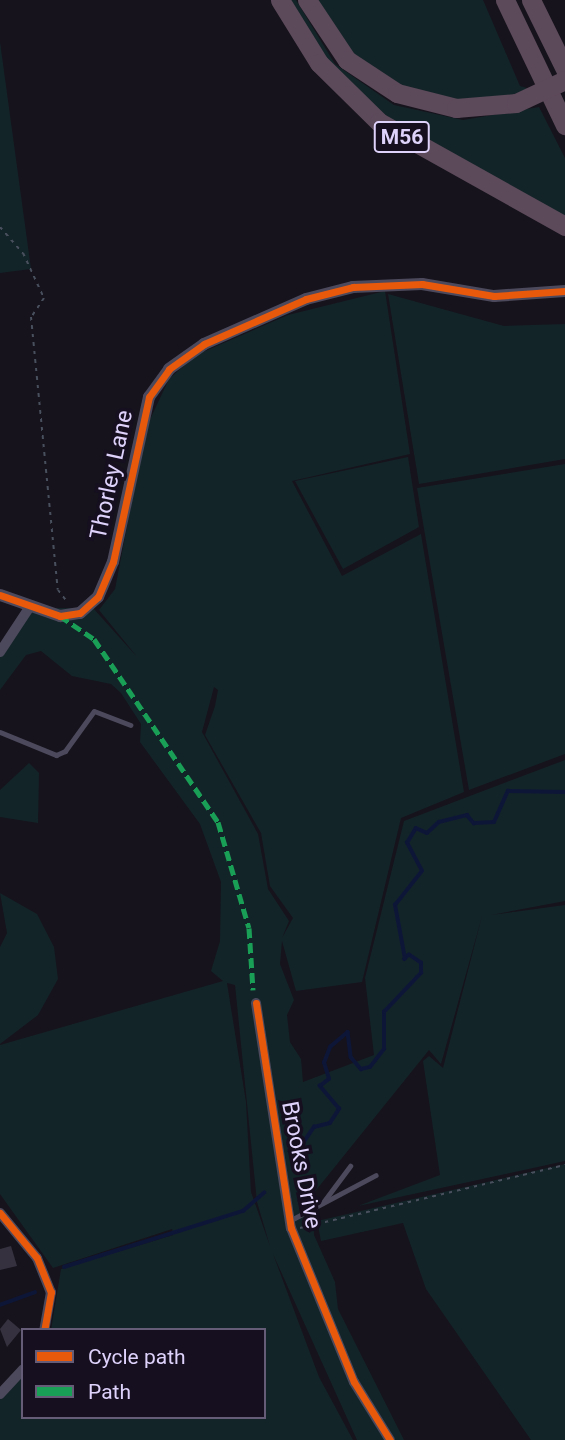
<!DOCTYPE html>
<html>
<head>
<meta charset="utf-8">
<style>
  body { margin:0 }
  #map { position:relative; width:565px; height:1440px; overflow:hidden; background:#16131c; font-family:Roboto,sans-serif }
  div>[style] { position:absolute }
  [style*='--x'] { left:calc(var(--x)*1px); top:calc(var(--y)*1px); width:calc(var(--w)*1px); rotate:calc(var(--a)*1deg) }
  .green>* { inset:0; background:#132428 }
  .stream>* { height:3.5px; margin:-1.75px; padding:0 1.75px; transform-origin:1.75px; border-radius:1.75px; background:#0e1638 }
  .building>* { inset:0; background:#36313f }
  .path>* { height:2px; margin-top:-1px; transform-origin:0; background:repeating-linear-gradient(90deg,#484f5d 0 3.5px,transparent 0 8.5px) }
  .service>* { height:5px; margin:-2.5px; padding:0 2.5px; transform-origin:2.5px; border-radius:2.5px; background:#4c495c }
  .minor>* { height:10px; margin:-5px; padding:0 5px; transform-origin:5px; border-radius:5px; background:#4c495c }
  .tertiary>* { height:12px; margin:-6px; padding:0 6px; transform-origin:6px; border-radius:6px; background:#4c495c }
  .motorway>* { height:19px; margin:-9.5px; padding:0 9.5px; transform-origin:9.5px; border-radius:9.5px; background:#5c495a }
  .motorway-bridge>* { height:19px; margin:-9.5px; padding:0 9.5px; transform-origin:9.5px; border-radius:9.5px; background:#5c495a }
  .quiet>* { height:5px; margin-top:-2.5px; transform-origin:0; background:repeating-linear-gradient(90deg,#1a9f57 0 10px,transparent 0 15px) }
  .cycleway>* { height:7px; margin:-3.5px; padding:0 3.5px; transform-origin:3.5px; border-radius:3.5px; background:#e8590c }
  span { translate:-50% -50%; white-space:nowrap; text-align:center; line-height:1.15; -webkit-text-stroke:7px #150f20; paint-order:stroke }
  .shield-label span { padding:2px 5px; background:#150f20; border:2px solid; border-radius:5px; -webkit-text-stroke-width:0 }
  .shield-label { font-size:21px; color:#ded2fb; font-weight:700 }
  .street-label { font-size:23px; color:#ded2fb }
  .legend { position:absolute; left:21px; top:1328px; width:245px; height:91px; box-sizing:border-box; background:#150f20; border:2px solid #655d78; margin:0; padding:9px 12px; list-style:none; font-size:21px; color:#ded2fb }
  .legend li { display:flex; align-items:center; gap:14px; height:35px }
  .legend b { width:35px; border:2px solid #655d78 }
</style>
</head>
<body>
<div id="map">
  <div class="green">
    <div style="clip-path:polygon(286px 0,296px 0,335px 64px,394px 105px,463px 120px,539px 107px,565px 158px,565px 218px,417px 141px,337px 75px)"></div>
    <div style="clip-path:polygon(313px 0,483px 0,520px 86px,530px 89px,489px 103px,418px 96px,351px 56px)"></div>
    <div style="clip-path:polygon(0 42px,31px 269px,0 273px)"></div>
    <div style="clip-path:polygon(evenodd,385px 291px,410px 454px,292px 481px,342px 576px,421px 534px,464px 792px,401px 818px,362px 982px,296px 991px,282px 941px,280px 964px,294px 1000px,287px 1015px,290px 1042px,301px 1059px,303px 1082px,374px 1055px,365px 978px,404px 821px,565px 760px,565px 901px,491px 915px,565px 905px,565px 1161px,358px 1206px,440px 1175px,423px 1061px,429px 1056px,443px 1068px,482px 916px,441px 1064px,429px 1050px,313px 1194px,314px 1235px,335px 1282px,338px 1309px,404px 1440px,357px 1440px,273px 1254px,319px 1377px,353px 1440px,0 1440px,0 1399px,23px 1375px,23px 1417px,264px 1417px,264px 1330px,51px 1330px,61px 1269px,173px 1235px,172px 1229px,53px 1268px,0 1194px,0 1045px,223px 981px,211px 971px,220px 941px,221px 882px,200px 824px,140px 742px,141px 724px,121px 693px,111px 684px,72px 676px,41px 651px,26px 655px,0 690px,0 652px,29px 608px,93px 608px,138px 658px,99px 610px,115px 589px,146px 428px,169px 379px,196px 355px,288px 315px,385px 291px,214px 687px,218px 690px,215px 706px,205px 735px,261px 833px,270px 886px,293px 918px,282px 938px,289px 921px,268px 889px,258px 834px,202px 732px,214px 687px,385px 291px,227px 983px,235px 985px,257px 1202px,270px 1246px,251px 1192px,246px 1102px,227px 983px)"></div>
    <div style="clip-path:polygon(388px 294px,504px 326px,565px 324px,565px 459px,419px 484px)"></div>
    <div style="clip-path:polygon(408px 457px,419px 527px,343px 569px,295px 481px)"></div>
    <div style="clip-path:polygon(565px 464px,565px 754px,469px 790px,417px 488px)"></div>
    <div style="clip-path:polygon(29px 763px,39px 773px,38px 823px,0 817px,0 790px)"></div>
    <div style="clip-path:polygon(0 893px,37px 914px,54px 947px,58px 979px,38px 1015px,0 1044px,0 947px,7px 933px)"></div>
    <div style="clip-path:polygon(565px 1164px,565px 1440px,531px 1440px,426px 1289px,403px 1223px,321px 1241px,317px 1221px)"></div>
  </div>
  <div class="stream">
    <div style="--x:295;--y:1155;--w:34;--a:-56"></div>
    <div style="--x:314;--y:1127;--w:16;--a:-14"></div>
    <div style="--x:330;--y:1123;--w:17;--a:-57"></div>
    <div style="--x:339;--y:1109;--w:30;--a:-130"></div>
    <div style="--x:320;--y:1086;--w:11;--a:-38"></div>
    <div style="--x:329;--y:1079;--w:17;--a:-107"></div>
    <div style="--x:324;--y:1063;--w:17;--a:-69"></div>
    <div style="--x:330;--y:1047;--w:23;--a:-40"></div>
    <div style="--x:348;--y:1032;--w:25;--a:83"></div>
    <div style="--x:351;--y:1057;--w:16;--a:50"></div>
    <div style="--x:361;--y:1069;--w:9;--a:-13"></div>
    <div style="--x:370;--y:1067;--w:23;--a:-52"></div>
    <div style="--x:384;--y:1049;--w:37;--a:-90"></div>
    <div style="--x:384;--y:1012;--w:54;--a:-46.5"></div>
    <div style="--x:421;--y:973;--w:10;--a:-90"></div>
    <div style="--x:421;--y:963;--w:14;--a:-146"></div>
    <div style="--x:409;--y:955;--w:6;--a:135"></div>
    <div style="--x:405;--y:959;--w:55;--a:-100.5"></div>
    <div style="--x:395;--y:905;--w:43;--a:-51.5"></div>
    <div style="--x:422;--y:871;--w:32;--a:-118"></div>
    <div style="--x:407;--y:843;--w:17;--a:-59"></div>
    <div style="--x:416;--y:828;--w:12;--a:24"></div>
    <div style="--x:427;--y:833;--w:16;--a:-43"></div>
    <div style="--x:439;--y:822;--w:29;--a:-14"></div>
    <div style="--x:467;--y:815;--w:11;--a:49"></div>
    <div style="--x:474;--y:823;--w:20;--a:-3"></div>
    <div style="--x:494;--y:822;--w:34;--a:-66"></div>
    <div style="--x:508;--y:791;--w:57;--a:1"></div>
    <div style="--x:64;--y:1267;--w:188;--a:-17.4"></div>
    <div style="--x:243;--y:1211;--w:28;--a:-41"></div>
    <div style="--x:0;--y:1305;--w:37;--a:-20"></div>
  </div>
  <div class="building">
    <div style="clip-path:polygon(11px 1246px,17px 1266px,0 1270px,0 1249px)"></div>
    <div style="clip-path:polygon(8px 1319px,21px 1330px,7px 1347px,0 1329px)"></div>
  </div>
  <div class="path">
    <div style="--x:0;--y:227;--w:35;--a:49"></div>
    <div style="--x:23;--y:253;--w:50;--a:65"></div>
    <div style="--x:44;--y:298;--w:23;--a:124"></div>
    <div style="--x:31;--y:317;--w:274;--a:84.4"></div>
    <div style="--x:58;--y:590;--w:16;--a:52"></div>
    <div style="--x:300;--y:1228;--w:272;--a:-13.4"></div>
  </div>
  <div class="service">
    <div style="--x:0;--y:732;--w:61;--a:22.3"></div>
    <div style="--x:56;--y:755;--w:10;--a:-24"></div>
    <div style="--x:65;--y:751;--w:49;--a:-54.1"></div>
    <div style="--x:94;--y:711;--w:39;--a:21"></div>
    <div style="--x:324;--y:1201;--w:44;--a:-53.4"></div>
    <div style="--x:289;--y:1221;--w:98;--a:-27.9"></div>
  </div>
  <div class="minor">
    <div style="--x:0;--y:652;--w:53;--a:-56.6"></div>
    <div style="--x:256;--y:1003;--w:228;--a:81.2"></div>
    <div style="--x:291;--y:1228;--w:166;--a:67.8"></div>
    <div style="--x:354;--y:1382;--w:68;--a:58.2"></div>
    <div style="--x:0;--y:1213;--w:58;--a:50.6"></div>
    <div style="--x:37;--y:1258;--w:37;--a:68"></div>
    <div style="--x:51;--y:1292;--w:39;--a:100"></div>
    <div style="--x:0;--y:1394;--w:34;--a:-47"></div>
  </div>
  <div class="tertiary">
    <div style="--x:0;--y:595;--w:64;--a:19.3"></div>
    <div style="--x:60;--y:616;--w:20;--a:-9"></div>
    <div style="--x:80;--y:613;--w:24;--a:-42"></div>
    <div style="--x:98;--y:597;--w:38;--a:-67"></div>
    <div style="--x:113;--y:562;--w:169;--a:-77.7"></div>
    <div style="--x:149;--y:397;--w:34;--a:-54"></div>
    <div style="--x:169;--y:369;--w:43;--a:-35.5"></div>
    <div style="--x:204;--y:344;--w:111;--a:-23.8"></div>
    <div style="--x:306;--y:299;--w:49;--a:-14.3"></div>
    <div style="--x:353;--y:287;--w:69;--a:-2.5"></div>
    <div style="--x:422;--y:284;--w:73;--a:9.5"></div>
    <div style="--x:494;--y:296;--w:71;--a:-4"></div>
  </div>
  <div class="motorway">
    <div style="--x:280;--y:0;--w:74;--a:58.2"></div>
    <div style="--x:319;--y:63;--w:84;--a:44.5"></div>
    <div style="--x:379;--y:122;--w:213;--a:29.2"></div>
    <div style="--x:307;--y:0;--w:72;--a:56.3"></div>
    <div style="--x:347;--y:60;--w:60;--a:33.4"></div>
    <div style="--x:397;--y:93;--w:61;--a:14.3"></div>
    <div style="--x:456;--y:108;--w:60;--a:-4.8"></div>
    <div style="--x:505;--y:0;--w:139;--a:64.4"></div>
    <div style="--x:531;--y:0;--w:77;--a:63.8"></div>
  </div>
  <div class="motorway-bridge">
    <div style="--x:516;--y:103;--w:54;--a:-25.1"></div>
  </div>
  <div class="quiet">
    <div style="--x:60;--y:616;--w:41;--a:34.1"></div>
    <div style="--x:94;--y:639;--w:221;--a:55.9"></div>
    <div style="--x:218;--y:822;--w:110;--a:73.7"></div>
    <div style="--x:249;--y:928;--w:62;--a:86.3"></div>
  </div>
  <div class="cycleway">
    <div style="--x:0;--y:595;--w:64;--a:19.3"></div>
    <div style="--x:60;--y:616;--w:20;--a:-9"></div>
    <div style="--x:80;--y:613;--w:24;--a:-42"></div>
    <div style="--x:98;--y:597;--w:38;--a:-67"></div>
    <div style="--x:113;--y:562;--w:169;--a:-77.7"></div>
    <div style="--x:149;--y:397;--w:34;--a:-54"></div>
    <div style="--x:169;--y:369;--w:43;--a:-35.5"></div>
    <div style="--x:204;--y:344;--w:111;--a:-23.8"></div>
    <div style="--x:306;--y:299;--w:49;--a:-14.3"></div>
    <div style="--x:353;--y:287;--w:69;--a:-2.5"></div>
    <div style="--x:422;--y:284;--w:73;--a:9.5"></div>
    <div style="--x:494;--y:296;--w:71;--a:-4"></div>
    <div style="--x:256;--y:1003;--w:228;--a:81.2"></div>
    <div style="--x:291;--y:1228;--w:166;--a:67.8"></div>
    <div style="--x:354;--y:1382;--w:68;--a:58.2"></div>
    <div style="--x:0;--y:1213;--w:58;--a:50.6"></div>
    <div style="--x:37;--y:1258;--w:37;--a:68"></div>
    <div style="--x:51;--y:1292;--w:39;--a:100"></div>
  </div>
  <div class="shield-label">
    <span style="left:402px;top:137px">M56</span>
  </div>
  <div class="street-label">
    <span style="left:112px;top:475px;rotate:-78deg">Thorley Lane</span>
    <span style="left:301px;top:1165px;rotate:79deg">Brooks Drive</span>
  </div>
  <ul class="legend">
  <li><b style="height:9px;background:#e8590c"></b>Cycle path</li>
  <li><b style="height:9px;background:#1a9f57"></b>Path</li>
  </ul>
</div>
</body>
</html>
